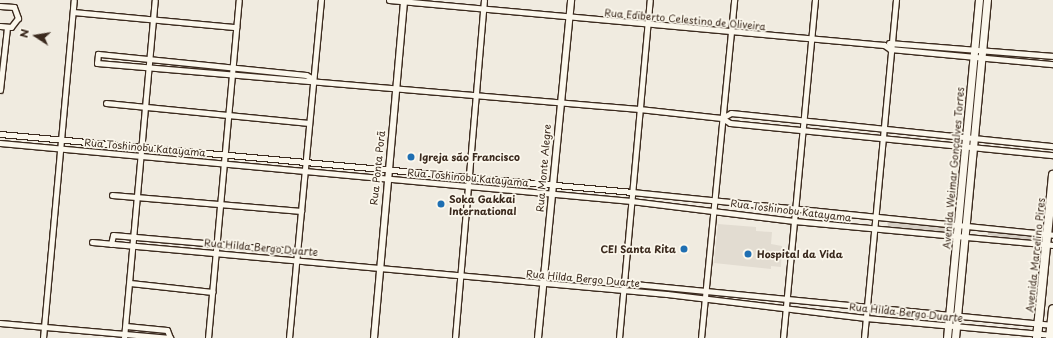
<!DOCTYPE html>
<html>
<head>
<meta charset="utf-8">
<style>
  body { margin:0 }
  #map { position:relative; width:1053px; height:338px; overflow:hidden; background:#f0ebe0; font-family:"Playpen Sans",sans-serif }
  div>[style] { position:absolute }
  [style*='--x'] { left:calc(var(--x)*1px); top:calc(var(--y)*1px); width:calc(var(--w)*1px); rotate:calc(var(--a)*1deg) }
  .built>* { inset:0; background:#e2dcd1 }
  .green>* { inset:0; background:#d5cec3 }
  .roads { filter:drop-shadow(1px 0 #3b2a1e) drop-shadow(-1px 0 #3b2a1e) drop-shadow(0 1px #3b2a1e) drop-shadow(0 -1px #3b2a1e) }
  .minor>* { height:5px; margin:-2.5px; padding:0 2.5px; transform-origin:2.5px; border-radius:2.5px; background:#fbf7ec }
  .tertiary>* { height:6px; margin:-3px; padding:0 3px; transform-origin:3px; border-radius:3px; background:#fbf7ec }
  .secondary>* { height:7px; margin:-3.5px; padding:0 3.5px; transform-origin:3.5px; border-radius:3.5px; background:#fbf7ec }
  .primary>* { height:8px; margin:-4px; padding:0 4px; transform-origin:4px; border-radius:4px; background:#fbf7ec }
  .dots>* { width:11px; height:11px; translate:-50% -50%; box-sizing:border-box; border:2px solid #fbf7ec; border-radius:50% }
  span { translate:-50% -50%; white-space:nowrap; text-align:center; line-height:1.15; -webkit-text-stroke:3.5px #fbf7ec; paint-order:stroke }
  .street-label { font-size:10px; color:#3b2a1e }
  .poi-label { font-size:10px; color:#3b2a1e; font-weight:700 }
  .left { translate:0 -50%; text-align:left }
  .right { translate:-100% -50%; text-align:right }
  .north { position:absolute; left:16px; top:16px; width:40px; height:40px; -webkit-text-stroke:3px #fbf7ec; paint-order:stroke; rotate:282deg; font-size:11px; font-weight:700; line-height:16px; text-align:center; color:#3b2a1e }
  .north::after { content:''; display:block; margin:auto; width:14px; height:18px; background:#3b2a1e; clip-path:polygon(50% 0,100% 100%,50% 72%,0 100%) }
</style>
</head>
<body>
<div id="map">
  <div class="built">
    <div style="clip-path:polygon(718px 224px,756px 227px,756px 231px,772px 232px,771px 244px,782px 246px,781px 267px,771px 266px,771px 269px,714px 263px)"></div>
  </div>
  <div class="green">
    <div style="clip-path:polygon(887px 222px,950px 228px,950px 232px,889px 229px)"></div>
    <div style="clip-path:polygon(988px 231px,1045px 237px,1044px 243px,988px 235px)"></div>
  </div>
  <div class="roads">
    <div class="minor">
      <div style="--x:389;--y:0;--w:497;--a:5.2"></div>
      <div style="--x:884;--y:45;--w:7;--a:34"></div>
      <div style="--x:890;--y:49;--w:164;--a:5.3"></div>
      <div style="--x:0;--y:6;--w:14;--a:4"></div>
      <div style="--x:14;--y:7;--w:12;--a:70"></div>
      <div style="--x:18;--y:18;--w:11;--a:128"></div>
      <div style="--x:11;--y:27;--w:11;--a:-175"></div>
      <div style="--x:73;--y:12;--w:164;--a:5.3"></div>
      <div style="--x:889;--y:43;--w:165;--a:4.5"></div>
      <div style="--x:313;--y:79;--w:8;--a:-150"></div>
      <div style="--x:306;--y:75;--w:209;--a:-174.2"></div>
      <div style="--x:98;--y:54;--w:9;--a:96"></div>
      <div style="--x:97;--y:63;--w:544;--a:4.85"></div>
      <div style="--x:639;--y:109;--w:83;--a:6.2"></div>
      <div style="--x:722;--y:118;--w:9;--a:32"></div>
      <div style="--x:730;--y:123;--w:325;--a:5.7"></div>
      <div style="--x:0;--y:90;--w:62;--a:-83.6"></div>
      <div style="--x:106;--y:103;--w:204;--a:5.6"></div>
      <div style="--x:722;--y:118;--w:10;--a:-29"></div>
      <div style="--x:731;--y:113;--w:324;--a:5.9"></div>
      <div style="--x:0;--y:134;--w:635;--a:5.24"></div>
      <div style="--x:632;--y:192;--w:423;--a:5.8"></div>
      <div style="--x:0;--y:143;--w:634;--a:5.25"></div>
      <div style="--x:631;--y:201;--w:164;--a:7"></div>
      <div style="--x:794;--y:221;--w:260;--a:5.3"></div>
      <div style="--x:112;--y:195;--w:190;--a:4.8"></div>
      <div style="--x:92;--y:242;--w:577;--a:5.17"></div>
      <div style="--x:667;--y:294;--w:200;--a:6.9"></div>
      <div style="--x:866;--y:318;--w:187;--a:5.2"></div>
      <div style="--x:111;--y:244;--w:9;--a:-77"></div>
      <div style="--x:113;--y:235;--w:185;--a:5"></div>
      <div style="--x:130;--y:283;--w:83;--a:6.2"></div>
      <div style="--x:624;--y:283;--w:431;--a:5.6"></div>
      <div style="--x:0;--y:323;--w:171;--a:5"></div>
      <div style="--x:126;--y:326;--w:41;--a:5.6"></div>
      <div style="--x:167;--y:330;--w:9;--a:69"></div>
      <div style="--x:43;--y:338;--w:339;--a:-84.8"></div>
      <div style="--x:124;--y:338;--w:339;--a:-84.8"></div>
      <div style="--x:208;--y:338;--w:339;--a:-84.8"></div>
      <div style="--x:289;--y:338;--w:340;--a:-84.6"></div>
      <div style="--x:455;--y:338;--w:339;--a:-85.1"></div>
      <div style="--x:619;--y:338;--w:339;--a:-84.8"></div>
      <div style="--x:701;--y:338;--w:340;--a:-84.4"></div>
      <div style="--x:783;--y:338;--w:340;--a:-84.6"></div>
      <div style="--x:864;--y:338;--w:340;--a:-84.6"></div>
    </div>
    <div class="tertiary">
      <div style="--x:374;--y:338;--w:339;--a:-84.9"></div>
      <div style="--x:538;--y:338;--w:340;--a:-84.4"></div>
    </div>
    <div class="secondary">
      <div style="--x:947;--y:338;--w:340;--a:-84.6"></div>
      <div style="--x:955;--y:338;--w:340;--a:-84.6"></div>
    </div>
    <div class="primary">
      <div style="--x:1037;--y:338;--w:164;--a:-84.4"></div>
      <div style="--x:1050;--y:338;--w:29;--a:-84"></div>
    </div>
  </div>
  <div class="dots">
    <div style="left:411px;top:157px;background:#1f6fb2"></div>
    <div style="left:441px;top:204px;background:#1f6fb2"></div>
    <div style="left:684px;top:249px;background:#1f6fb2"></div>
    <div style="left:748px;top:254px;background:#1f6fb2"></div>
  </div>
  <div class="street-label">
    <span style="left:685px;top:19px;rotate:5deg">Rua Ediberto Celestino de Oliveira</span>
    <span style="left:145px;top:147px;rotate:5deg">Rua Toshinobu Katayama</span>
    <span style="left:377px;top:168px;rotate:-84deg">Rua Ponta Porã</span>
    <span style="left:543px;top:168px;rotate:-85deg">Rua Monte Alegre</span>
    <span style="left:953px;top:168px;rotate:-85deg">Avenida Weimar Gonçalves Torres</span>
    <span style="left:468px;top:177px;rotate:5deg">Rua Toshinobu Katayama</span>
    <span style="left:791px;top:210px;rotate:7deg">Rua Toshinobu Katayama</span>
    <span style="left:261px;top:247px;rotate:5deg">Rua Hilda Bergo Duarte</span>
    <span style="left:1035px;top:255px;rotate:-84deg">Avenida Marcelino Pires</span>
    <span style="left:583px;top:278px;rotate:5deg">Rua Hilda Bergo Duarte</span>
    <span style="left:906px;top:312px;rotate:6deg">Rua Hilda Bergo Duarte</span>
  </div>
  <div class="poi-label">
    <span class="left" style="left:419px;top:157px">Igreja são Francisco</span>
    <span class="left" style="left:449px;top:204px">Soka Gakkai<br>International</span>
    <span class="right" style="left:676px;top:249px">CEI Santa Rita</span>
    <span class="left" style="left:757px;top:254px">Hospital da Vida</span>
  </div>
  <div class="north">N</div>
</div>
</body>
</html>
